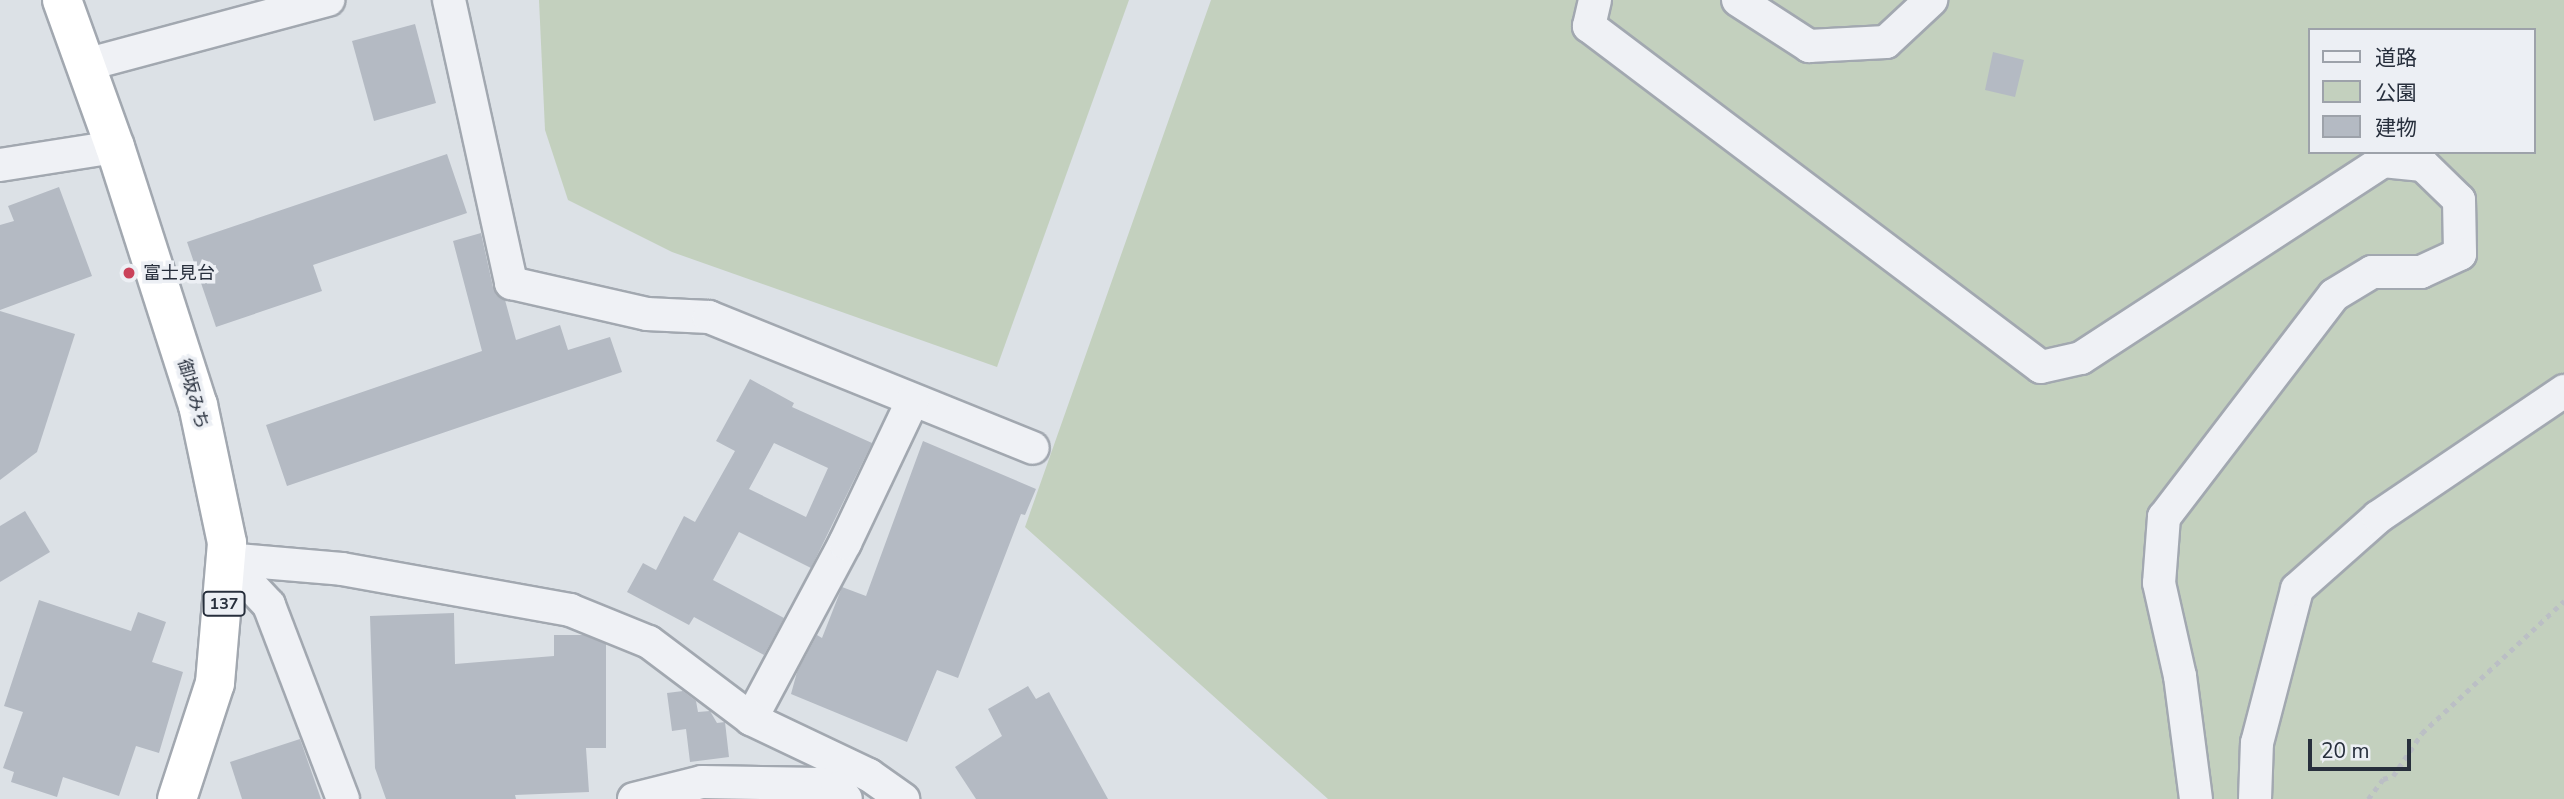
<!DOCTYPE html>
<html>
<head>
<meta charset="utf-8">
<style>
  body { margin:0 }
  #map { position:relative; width:2564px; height:799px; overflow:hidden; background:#dce1e6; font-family:"Nunito Sans","Noto Sans JP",sans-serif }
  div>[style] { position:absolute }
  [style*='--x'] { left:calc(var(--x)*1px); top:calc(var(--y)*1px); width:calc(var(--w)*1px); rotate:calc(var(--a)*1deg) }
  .green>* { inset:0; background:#c3d0be }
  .building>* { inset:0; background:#b4bac3 }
  .path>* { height:4.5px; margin-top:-2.25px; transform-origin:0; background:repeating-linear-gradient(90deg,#bbbfc5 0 5px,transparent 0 10px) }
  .roads { filter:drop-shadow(2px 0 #a2a8b0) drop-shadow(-2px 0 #a2a8b0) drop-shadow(0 2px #a2a8b0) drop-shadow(0 -2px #a2a8b0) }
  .minor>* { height:32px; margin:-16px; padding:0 16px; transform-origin:16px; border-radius:16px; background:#eff1f5 }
  .trunk>* { height:38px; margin:-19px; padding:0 19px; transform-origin:19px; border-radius:19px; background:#fff }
  .dots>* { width:19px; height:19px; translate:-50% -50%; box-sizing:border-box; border:4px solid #eceff4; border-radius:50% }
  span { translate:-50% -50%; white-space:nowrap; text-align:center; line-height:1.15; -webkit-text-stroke:7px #eceff4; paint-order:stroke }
  .shield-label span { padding:2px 5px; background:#eceff4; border:2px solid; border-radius:5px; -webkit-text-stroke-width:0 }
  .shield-label { font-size:16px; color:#272f3c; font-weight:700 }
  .poi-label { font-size:18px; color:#272f3c }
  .left { translate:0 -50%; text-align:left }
  .street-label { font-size:18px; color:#272f3c }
  .legend { position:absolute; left:2308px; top:28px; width:228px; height:126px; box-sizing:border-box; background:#eceff4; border:2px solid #9da2aa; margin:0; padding:9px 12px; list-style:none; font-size:21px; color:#272f3c }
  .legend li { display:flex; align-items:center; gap:14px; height:35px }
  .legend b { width:35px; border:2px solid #9da2aa }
  .scale { position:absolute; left:2308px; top:739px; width:103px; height:32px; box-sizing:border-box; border:4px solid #272f3c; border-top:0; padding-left:9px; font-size:21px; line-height:24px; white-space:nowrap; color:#272f3c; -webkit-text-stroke:5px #eceff4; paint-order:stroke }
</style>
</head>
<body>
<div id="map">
  <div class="green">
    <div style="clip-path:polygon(539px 0,1129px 0,997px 367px,672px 252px,568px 200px,545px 130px)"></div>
    <div style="clip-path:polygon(evenodd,1211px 0,2564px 0,2564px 799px,1328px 799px,1025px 527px,1211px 0,2310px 30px,2534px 30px,2534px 152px,2310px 152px,2310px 30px)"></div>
  </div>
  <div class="building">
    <div style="clip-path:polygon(415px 24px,436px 103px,374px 121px,352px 41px)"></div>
    <div style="clip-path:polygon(1993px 52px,2024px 60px,2015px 97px,1985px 90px)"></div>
    <div style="clip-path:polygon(447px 154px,467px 213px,313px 265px,322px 291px,216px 327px,187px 242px)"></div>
    <div style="clip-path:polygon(59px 187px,92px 276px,0 310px,0 225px,14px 221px,8px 206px)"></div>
    <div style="clip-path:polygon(481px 233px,493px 287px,505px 300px,516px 340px,560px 325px,568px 350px,610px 337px,622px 372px,287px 486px,266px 425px,482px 351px,453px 241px)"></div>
    <div style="clip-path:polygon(0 311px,75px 334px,37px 452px,0 480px)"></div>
    <div style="clip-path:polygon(evenodd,750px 379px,794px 403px,792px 407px,872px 443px,811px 568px,739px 532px,713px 580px,784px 618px,764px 655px,694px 617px,689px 625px,627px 592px,643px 563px,656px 570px,684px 516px,695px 522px,735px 451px,716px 441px,750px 379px,774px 443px,828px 468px,806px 517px,749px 489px,774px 443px)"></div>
    <div style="clip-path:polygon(923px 441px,1036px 489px,1025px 515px,1021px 514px,958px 678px,937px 670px,907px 742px,791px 694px,797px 672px,817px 635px,822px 638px,842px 587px,866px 596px)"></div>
    <div style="clip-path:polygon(25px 511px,50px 552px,0 582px,0 526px)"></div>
    <div style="clip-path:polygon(39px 600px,131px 631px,138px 612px,166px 622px,152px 662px,183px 672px,159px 753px,136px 746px,119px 796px,63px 777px,57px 797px,11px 782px,14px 772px,3px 768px,23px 712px,4px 706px)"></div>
    <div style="clip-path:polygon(454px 613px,455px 664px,554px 656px,554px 635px,584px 635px,606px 644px,606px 748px,586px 748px,589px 792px,515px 795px,516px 799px,386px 799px,375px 768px,370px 616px)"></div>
    <div style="clip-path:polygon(1028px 686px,1036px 699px,1049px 692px,1108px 799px,976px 799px,955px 767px,1002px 736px,988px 709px)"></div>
    <div style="clip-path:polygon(683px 691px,696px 701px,698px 712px,710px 711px,717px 723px,725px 722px,729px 757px,690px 762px,686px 729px,672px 731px,667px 693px)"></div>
    <div style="clip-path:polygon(300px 739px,321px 799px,242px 799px,230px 762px)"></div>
  </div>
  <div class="path">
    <div style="--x:2368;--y:799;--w:25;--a:-53"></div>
    <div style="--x:2383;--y:779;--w:10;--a:-17"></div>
    <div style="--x:2393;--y:776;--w:52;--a:-56"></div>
    <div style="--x:2422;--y:733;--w:194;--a:-42.9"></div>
  </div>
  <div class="roads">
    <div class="minor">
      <div style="--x:449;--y:0;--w:290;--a:77.6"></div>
      <div style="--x:511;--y:283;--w:139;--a:12.8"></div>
      <div style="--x:647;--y:314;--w:62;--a:2.8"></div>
      <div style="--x:709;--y:317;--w:349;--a:22"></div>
      <div style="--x:1595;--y:0;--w:27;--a:103"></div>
      <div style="--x:1589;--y:26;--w:566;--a:37.03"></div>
      <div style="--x:2041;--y:367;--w:41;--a:-12.7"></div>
      <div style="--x:2081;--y:358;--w:361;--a:-33.1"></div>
      <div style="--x:2383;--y:161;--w:40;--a:5.7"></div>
      <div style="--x:2423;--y:165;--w:50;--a:44.2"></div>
      <div style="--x:2459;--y:200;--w:54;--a:88.9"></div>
      <div style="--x:2460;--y:254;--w:43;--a:155.2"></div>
      <div style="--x:2421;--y:272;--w:49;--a:180"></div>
      <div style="--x:2372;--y:272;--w:44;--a:148.8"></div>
      <div style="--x:2334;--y:295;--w:280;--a:127.4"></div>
      <div style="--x:2164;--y:517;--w:66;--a:94.3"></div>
      <div style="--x:2159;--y:583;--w:95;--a:77.3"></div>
      <div style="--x:2180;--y:676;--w:124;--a:82.6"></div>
      <div style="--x:1738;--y:0;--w:85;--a:32.9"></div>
      <div style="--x:1809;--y:46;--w:77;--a:-3"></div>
      <div style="--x:1886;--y:42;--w:62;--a:-43"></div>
      <div style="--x:85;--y:65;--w:252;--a:-15"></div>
      <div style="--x:0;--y:165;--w:116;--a:-8.9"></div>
      <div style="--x:751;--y:719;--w:200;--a:-61.9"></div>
      <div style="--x:845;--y:543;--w:158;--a:-64.6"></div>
      <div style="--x:343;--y:799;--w:208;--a:-110.9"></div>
      <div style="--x:269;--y:605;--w:63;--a:-133.1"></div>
      <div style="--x:226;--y:559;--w:116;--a:4.9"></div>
      <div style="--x:342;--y:569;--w:232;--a:10.2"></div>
      <div style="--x:570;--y:610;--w:85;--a:22.1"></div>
      <div style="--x:649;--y:642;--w:128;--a:37"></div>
      <div style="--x:751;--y:719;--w:131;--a:25.4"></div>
      <div style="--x:869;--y:775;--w:42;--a:35.2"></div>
      <div style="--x:634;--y:799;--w:70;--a:-14"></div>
      <div style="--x:702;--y:782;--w:118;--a:1"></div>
      <div style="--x:820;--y:784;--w:17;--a:13"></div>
      <div style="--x:837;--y:788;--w:14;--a:51"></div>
      <div style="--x:2255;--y:799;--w:56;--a:-88"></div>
      <div style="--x:2257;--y:743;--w:159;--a:-75.4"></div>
      <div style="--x:2297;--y:589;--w:108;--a:-41.6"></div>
      <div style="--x:2378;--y:517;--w:225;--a:-34.1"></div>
    </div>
    <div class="trunk">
      <div style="--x:62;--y:0;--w:156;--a:70.2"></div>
      <div style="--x:115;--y:147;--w:271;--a:72.2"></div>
      <div style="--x:198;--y:405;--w:141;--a:78.1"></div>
      <div style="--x:227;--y:543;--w:141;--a:94.9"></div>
      <div style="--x:215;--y:683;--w:122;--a:108.1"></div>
    </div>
  </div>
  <div class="dots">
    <div style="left:129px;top:273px;background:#ca425a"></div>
  </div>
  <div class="shield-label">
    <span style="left:224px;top:604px">137</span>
  </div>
  <div class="poi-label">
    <span class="left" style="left:143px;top:273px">富士見台</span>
  </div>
  <div class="street-label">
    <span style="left:193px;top:394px;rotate:74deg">御坂みち</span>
  </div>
  <ul class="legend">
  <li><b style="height:9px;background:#eff1f5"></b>道路</li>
  <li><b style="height:19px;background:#c3d0be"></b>公園</li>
  <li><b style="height:19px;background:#b4bac3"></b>建物</li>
  </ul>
  <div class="scale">20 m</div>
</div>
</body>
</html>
